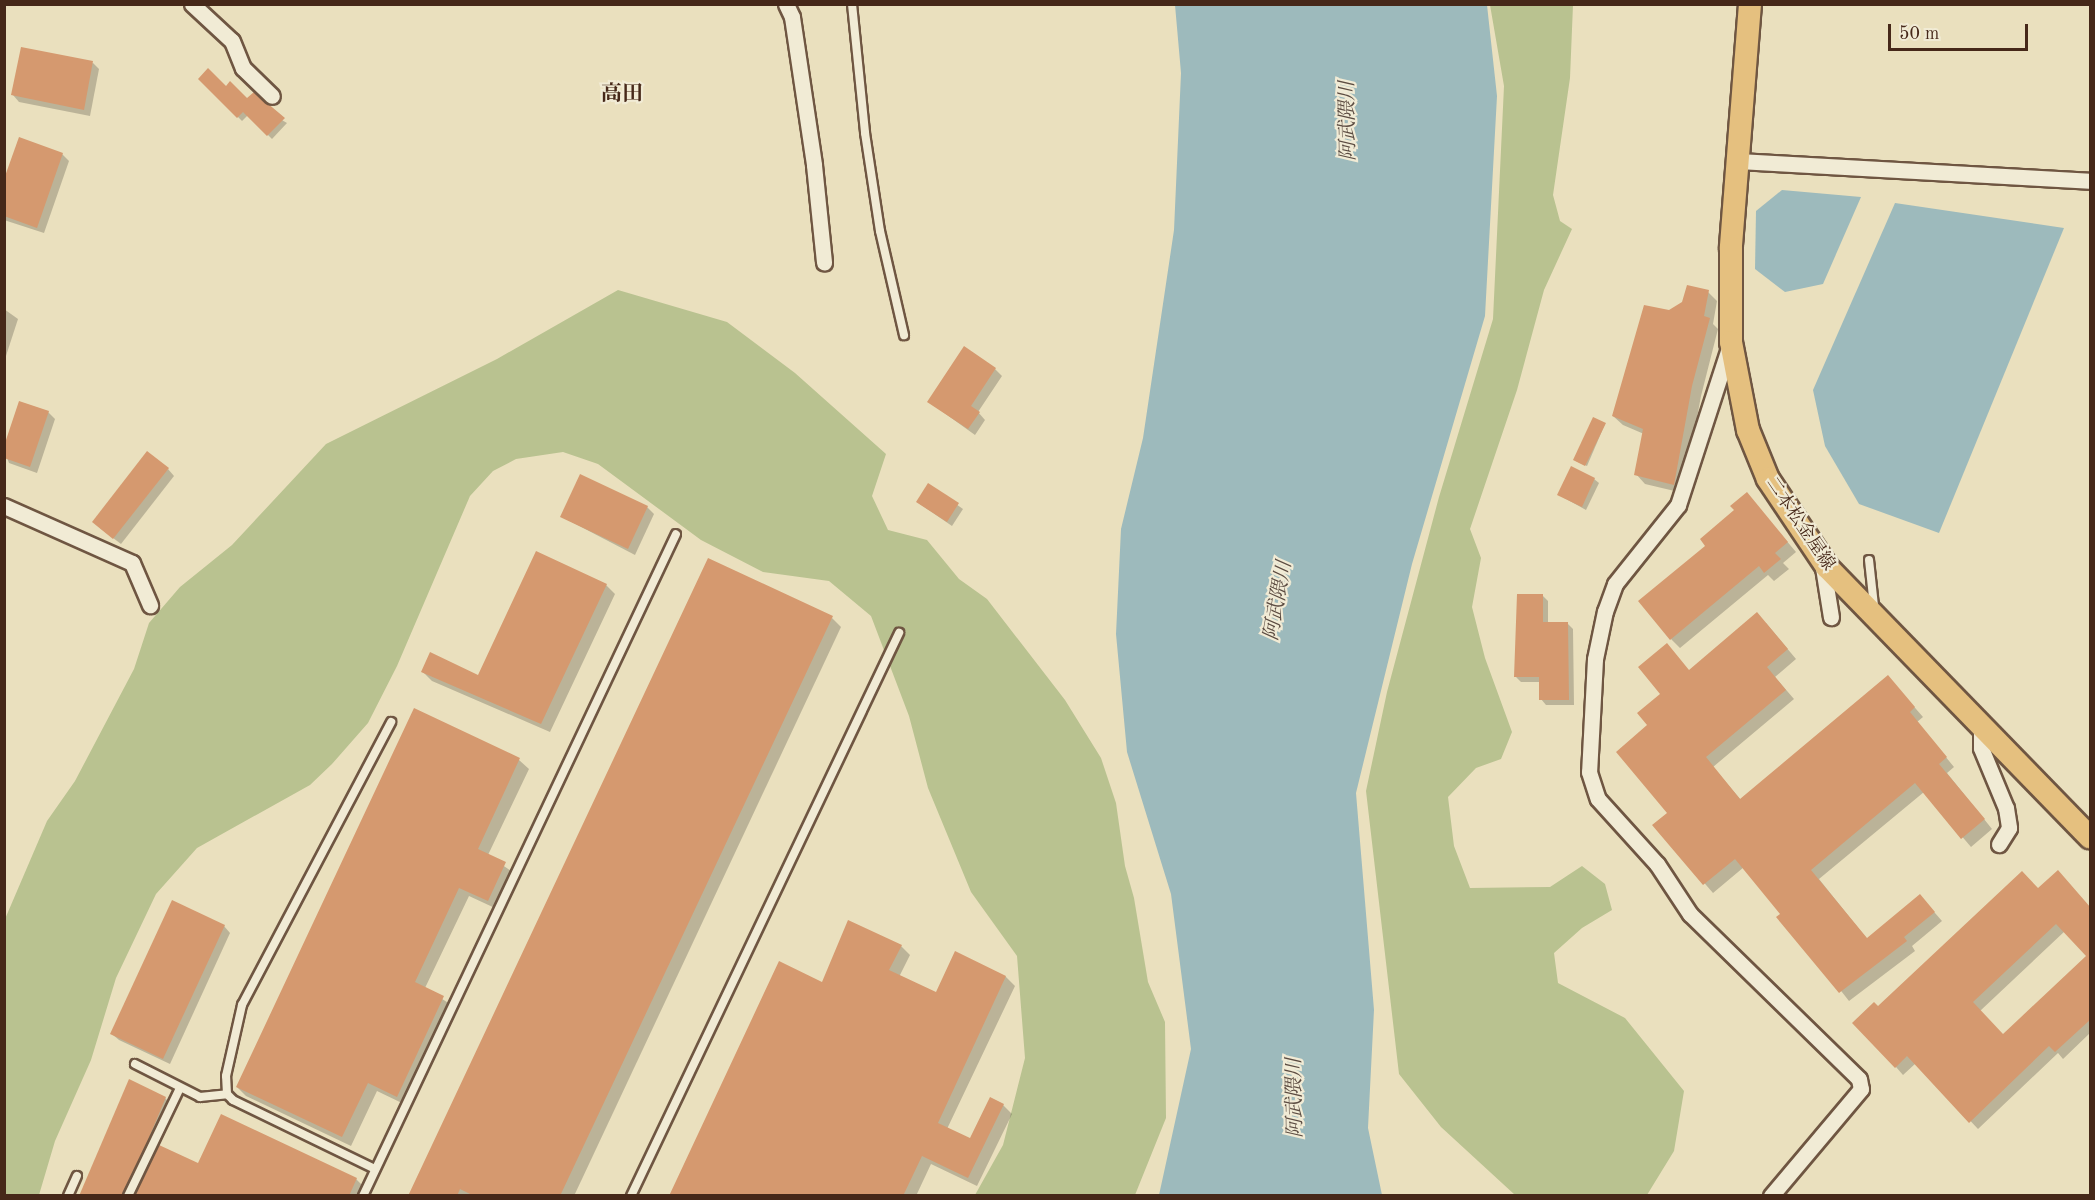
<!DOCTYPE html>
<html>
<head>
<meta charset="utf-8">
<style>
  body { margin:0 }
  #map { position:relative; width:2095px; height:1200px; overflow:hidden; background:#eae0be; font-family:"Old Standard TT","Noto Serif JP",serif }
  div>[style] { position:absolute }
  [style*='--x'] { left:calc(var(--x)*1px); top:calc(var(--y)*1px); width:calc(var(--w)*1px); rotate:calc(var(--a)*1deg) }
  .green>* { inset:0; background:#b9c290 }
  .water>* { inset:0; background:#9dbabc }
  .shadow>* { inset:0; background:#0003 }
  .building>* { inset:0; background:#d5996f }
  .roads { filter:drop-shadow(2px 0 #6f5642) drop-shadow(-2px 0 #6f5642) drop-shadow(0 2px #6f5642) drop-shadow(0 -2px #6f5642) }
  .lane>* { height:8px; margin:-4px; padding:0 4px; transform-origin:4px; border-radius:4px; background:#f1ebd5 }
  .street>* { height:15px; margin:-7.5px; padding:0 7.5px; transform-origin:7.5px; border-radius:7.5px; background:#f1ebd5 }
  .primary>* { height:22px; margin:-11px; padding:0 11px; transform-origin:11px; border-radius:11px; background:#e5c07f }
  span { translate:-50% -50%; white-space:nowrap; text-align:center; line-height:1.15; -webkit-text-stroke:4.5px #f1ebd5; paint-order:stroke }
  .street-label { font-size:18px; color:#462819 }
  .water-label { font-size:20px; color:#5c4c42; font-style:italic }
  .quarter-label { font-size:21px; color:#462819; font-weight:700 }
  .frame { position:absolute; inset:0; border:6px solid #462819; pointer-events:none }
  .scale { position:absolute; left:1888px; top:24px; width:140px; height:27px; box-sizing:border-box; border:3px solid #462819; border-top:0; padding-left:8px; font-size:18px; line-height:21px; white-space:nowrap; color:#462819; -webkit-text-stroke:4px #f1ebd5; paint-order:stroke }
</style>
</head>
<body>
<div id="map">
  <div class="green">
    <div style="clip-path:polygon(1490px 5px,1573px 5px,1570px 78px,1553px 195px,1560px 221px,1572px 229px,1544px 290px,1517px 390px,1470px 529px,1481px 558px,1472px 607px,1485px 658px,1512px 732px,1501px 759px,1476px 768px,1448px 797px,1454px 846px,1470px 888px,1550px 887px,1582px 866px,1605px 884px,1612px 910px,1582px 928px,1554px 953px,1558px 983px,1625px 1018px,1684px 1091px,1674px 1151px,1647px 1195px,1515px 1195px,1441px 1127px,1399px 1074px,1366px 791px,1387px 692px,1439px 497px,1493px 319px,1504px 86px)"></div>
    <div style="clip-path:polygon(618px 290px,727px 322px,795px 373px,886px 454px,872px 496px,888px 530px,927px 540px,959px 579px,987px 599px,1065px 700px,1101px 758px,1116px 803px,1125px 866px,1134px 898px,1148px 982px,1165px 1022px,1166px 1118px,1135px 1195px,975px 1195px,1003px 1145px,1025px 1058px,1017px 956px,971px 892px,928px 788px,909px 716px,871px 616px,829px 581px,763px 572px,701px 540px,598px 464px,563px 452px,516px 459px,493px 471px,470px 496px,397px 666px,368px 723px,332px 764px,310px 785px,197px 848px,156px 894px,116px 978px,91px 1060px,55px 1141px,39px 1195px,5px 1196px,5px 919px,47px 821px,75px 781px,134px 669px,149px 623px,180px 587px,232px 545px,326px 444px,497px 359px)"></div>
  </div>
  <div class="water">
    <div style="clip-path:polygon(1175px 5px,1487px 5px,1497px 96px,1485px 316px,1412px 564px,1356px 793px,1374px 1010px,1368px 1128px,1382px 1195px,1159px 1195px,1191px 1049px,1171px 894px,1127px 752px,1116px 634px,1121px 529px,1143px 438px,1174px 230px,1181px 73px)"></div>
    <div style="clip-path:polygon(1782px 190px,1861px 197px,1823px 284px,1785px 292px,1755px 269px,1756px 211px)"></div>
    <div style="clip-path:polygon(1895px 203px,2064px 228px,1939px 533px,1859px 504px,1825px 446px,1813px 390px)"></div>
  </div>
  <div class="shadow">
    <div style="clip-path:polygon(93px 63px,99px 69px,90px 116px,19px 102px,13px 95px)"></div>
    <div style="clip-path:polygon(200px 79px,226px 88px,287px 123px,272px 139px,248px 115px,242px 121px)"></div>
    <div style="clip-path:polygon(62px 154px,69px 161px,44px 233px,4px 220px,4px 183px)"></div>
    <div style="clip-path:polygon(1708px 292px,1717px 301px,1713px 324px,1718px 329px,1701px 396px,1683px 493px,1645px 484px,1636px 474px,1644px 434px,1623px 425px,1613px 416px,1669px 311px)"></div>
    <div style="clip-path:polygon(4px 309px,18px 319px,5px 359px,4px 359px)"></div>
    <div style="clip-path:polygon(995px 369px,1002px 376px,978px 412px,985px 420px,975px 435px,929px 402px)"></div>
    <div style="clip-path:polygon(48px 412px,55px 419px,37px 473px,9px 463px,4px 450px)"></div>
    <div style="clip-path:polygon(1605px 424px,1587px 466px,1576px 461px)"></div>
    <div style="clip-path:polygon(168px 469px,174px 476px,121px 544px,100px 528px)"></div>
    <div style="clip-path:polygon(1594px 479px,1599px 483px,1586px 510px,1559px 495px)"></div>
    <div style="clip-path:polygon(929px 485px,963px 509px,952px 526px,917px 502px)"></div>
    <div style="clip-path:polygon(1747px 494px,1796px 552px,1783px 563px,1789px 569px,1774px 581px,1768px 575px,1680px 648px,1671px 639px,1707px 546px)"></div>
    <div style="clip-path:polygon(647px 507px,654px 514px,635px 555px,562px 517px)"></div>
    <div style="clip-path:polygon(606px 585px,615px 594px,550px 732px,432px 681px,423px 672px,479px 677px)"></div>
    <div style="clip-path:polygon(1542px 595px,1548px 601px,1548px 624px,1568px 624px,1573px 629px,1574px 705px,1546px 705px,1541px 699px,1541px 682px,1521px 682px,1516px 677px)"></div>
    <div style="clip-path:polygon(832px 618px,841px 627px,574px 1196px,410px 1196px)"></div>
    <div style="clip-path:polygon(1766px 623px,1796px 659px,1775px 677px,1794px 699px,1713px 767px,1741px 800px,1896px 686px,1923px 717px,1917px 722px,1954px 767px,1947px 773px,1992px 829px,1971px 847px,1924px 792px,1819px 879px,1867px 939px,1928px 905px,1942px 921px,1912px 946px,1915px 951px,1849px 1001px,1744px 867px,1713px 893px,1654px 825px,1669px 813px,1649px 726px,1690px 671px)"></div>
    <div style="clip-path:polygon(415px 710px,519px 760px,529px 769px,488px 855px,514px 873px,497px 909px,469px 896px,425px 988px,453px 1006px,406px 1105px,377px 1091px,351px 1146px,246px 1096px,237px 1087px)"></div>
    <div style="clip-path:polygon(evenodd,2038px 890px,2090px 908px,2090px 1033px,2063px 1059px,2058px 1053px,1978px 1129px,1916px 1063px,1903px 1075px,1896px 1067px,1878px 1008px,2038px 890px,2065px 931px,2088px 956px,2003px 1036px,1980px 1011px,2065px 931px)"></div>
    <div style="clip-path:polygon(224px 926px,230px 933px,170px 1064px,119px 1040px,112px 1034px)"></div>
    <div style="clip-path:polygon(901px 946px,910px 955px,899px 977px,936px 994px,955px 953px,1006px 977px,1015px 986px,947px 1129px,971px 1140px,1003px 1105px,1012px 1114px,977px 1186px,931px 1164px,916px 1196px,671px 1196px,822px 984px)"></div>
    <div style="clip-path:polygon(165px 1098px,174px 1107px,142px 1177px,356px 1179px,365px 1188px,361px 1196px,79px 1196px)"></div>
  </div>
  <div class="building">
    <div style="clip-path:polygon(21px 47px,93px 61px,84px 110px,11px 95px)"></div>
    <div style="clip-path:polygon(208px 68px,226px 86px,230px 81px,247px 98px,254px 92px,285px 118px,267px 136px,243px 112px,237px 118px,198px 79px)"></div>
    <div style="clip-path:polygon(19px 137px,63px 153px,37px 228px,4px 216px,4px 179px)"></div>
    <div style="clip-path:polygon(1687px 285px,1709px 290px,1704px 316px,1710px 318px,1692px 386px,1674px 485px,1634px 475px,1643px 429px,1612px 416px,1644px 305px,1669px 310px,1682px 302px)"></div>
    <div style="clip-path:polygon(964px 346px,996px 368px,971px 406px,980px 412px,968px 429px,927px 402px)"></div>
    <div style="clip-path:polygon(19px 401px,49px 411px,30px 467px,4px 458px,4px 446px)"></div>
    <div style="clip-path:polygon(1593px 417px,1606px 423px,1585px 466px,1573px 460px)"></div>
    <div style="clip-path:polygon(147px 451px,169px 468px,113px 539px,92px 522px)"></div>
    <div style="clip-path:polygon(1571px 466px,1595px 478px,1582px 507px,1557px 495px)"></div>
    <div style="clip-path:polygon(580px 474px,648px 506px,628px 549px,560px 517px)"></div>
    <div style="clip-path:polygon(928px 483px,959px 503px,947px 522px,916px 502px)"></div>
    <div style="clip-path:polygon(1747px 492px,1788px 542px,1775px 553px,1781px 559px,1764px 573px,1759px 566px,1670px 640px,1638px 601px,1705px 546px,1700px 539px,1734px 510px,1730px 506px)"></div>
    <div style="clip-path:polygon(536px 551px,607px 584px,541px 724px,421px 672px,430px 652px,478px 675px)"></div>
    <div style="clip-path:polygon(708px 558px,833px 616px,560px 1196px,474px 1196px,460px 1189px,457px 1196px,408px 1196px)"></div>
    <div style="clip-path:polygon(1517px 594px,1543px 594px,1543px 622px,1568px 622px,1569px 700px,1539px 700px,1539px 677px,1514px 677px)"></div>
    <div style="clip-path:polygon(1757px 612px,1788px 649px,1767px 667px,1786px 690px,1706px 757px,1740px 799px,1888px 675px,1915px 707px,1910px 712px,1947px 757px,1939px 764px,1985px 819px,1961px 839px,1915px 783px,1811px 870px,1867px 938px,1920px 894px,1935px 912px,1904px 937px,1907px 941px,1839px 993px,1776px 917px,1780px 914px,1735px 859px,1703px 885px,1652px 825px,1667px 813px,1616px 752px,1647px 725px,1637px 713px,1660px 694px,1638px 667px,1667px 643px,1689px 670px)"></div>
    <div style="clip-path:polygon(414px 708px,520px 758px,478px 849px,506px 862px,488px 901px,459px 888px,415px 982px,444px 996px,397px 1097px,368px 1083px,342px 1137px,236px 1087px)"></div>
    <div style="clip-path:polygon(evenodd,2058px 870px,2091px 908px,2091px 1019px,2055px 1052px,2049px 1046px,1969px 1123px,1907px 1056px,1895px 1068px,1852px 1023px,1874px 1002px,1878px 1006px,2022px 871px,2038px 888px,2058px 870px,2056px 924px,2086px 956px,2003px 1034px,1973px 1002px,2056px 924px)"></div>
    <div style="clip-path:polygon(172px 900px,225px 925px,163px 1059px,110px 1034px)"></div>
    <div style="clip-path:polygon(848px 920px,902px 945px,889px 970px,936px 992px,955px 951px,1006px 976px,938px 1123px,970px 1138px,990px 1097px,1004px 1104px,968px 1178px,922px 1156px,903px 1196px,669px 1196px,779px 961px,822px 982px)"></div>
    <div style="clip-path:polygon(129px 1079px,166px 1097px,148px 1140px,122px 1196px,79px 1196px)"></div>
    <div style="clip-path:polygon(221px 1114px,357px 1178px,349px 1196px,135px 1196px,159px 1145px,198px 1163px)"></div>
  </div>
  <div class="roads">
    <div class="lane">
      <div style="--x:852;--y:4;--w:130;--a:84.2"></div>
      <div style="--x:865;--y:133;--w:99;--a:81.3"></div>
      <div style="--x:880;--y:231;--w:107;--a:77"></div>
      <div style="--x:1869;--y:560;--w:46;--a:83.8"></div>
      <div style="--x:135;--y:1064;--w:73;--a:26.9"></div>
      <div style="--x:200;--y:1097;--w:27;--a:-6"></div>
      <div style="--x:375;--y:1169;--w:158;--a:-154.1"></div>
      <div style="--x:233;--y:1100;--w:8;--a:-135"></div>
      <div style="--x:227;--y:1094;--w:18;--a:-93"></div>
      <div style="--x:226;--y:1076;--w:73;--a:-77.3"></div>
      <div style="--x:242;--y:1005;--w:320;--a:-62.2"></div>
      <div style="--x:68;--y:1196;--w:22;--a:-66"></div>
      <div style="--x:128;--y:1196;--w:120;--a:-64.3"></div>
      <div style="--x:363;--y:1196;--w:732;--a:-64.69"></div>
      <div style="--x:631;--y:1196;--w:624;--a:-64.54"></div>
    </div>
    <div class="street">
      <div style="--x:192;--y:4;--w:54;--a:42.8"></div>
      <div style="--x:232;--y:41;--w:29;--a:68"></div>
      <div style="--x:243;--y:68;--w:40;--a:44"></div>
      <div style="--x:786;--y:4;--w:14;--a:65"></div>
      <div style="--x:792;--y:17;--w:150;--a:81.5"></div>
      <div style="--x:814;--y:165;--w:98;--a:84.1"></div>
      <div style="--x:1737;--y:161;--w:354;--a:3.2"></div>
      <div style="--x:1730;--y:345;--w:168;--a:108"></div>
      <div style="--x:1678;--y:505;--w:101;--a:128.6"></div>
      <div style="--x:1615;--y:584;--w:29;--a:110"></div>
      <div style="--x:1605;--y:611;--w:49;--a:101.8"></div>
      <div style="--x:1595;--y:659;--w:113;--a:93"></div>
      <div style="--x:1589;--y:772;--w:28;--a:72"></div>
      <div style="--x:1598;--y:799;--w:88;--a:47.8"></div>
      <div style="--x:1657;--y:864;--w:60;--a:56.6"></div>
      <div style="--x:1690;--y:914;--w:236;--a:44.3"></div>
      <div style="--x:1859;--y:1079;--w:10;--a:79"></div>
      <div style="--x:1861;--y:1089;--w:140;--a:130.1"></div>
      <div style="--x:4;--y:506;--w:140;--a:24"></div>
      <div style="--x:132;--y:563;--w:46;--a:66.8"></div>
      <div style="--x:1822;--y:561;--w:57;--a:80.9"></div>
      <div style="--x:1981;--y:727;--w:21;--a:90"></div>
      <div style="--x:1981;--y:748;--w:65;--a:67.4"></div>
      <div style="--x:2006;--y:808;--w:20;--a:81"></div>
      <div style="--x:2009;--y:828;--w:19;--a:122"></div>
    </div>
    <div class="primary">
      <div style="--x:1750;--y:4;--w:245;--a:94.5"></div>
      <div style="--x:1731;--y:248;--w:94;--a:90"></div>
      <div style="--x:1731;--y:342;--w:90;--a:79.1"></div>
      <div style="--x:1748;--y:430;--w:53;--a:67.8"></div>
      <div style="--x:1768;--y:479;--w:106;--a:56.2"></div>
      <div style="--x:1827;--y:567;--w:377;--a:45.8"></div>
    </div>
  </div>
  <div class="street-label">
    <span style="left:1800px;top:524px;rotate:56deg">二本松金屋線</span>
  </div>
  <div class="water-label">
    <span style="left:1349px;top:121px;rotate:-91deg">阿武隈川</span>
    <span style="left:1279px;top:601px;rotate:-80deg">阿武隈川</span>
    <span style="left:1296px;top:1098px;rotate:-91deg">阿武隈川</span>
  </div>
  <div class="quarter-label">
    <span style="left:622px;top:95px">高田</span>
  </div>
  <div class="frame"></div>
  <div class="scale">50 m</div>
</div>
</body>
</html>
